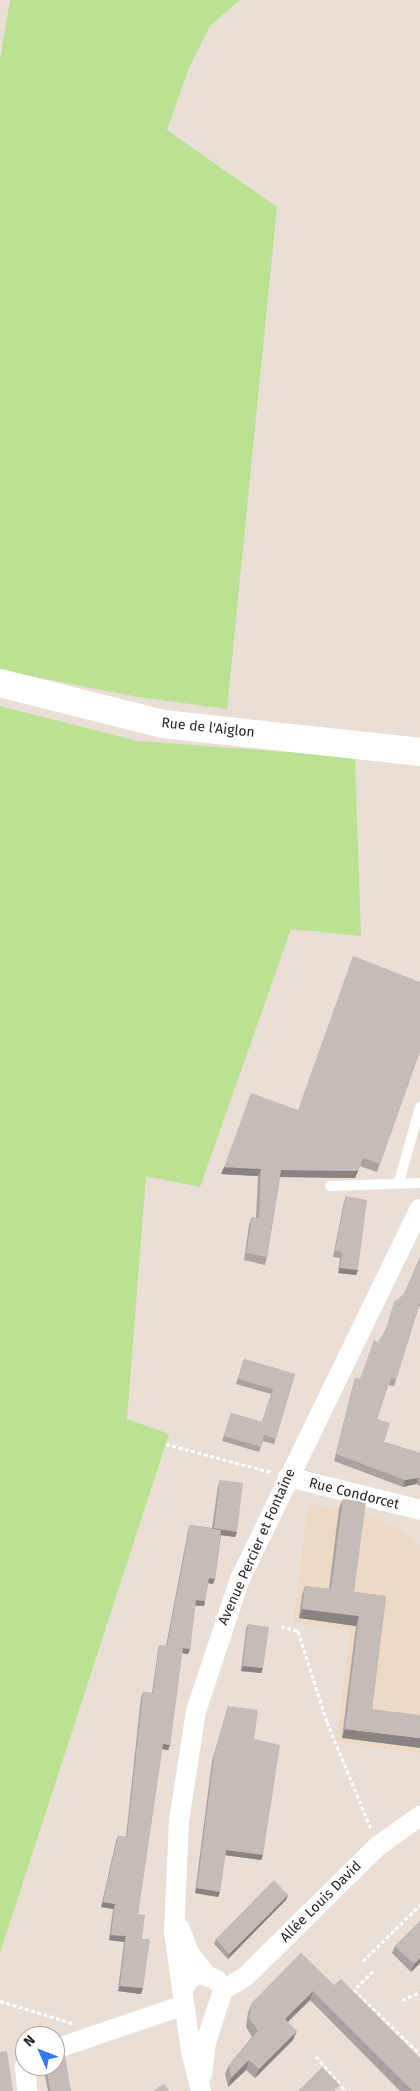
<!DOCTYPE html>
<html>
<head>
<meta charset="utf-8">
<style>
  body { margin:0 }
  #map { position:relative; width:420px; height:2091px; overflow:hidden; background:#eadfd7; font-family:"Fira Sans",sans-serif }
  div>[style] { position:absolute }
  [style*='--x'] { left:calc(var(--x)*1px); top:calc(var(--y)*1px); width:calc(var(--w)*1px); rotate:calc(var(--a)*1deg) }
  .education>* { inset:0; background:#eddac6 }
  .green>* { inset:0; background:#bbe292 }
  .path>* { height:3px; margin-top:-1.5px; transform-origin:0; background:repeating-linear-gradient(90deg,#fff 0 4px,transparent 0 6.5px) }
  .lane>* { height:10px; margin:-5px; padding:0 5px; transform-origin:5px; border-radius:5px; background:#fff }
  .street>* { height:20px; margin:-10px; padding:0 10px; transform-origin:10px; border-radius:10px; background:#fff }
  .secondary>* { height:28px; margin:-14px; padding:0 14px; transform-origin:14px; border-radius:14px; background:#fff }
  .wall>* { inset:0; background:#a9a29e }
  .shaded-wall>* { inset:0; background:#8a8481 }
  .building>* { inset:0; background:#c5bcb8 }
  span { translate:-50% -50%; white-space:nowrap; text-align:center; line-height:1.15; -webkit-text-stroke:4px #fff; paint-order:stroke }
  .street-label { font-size:14px; color:#272727 }
  .north { position:absolute; left:15px; top:2026px; width:50px; height:50px; box-sizing:border-box; background:#fff; border:1px solid #a9a9a9; border-radius:50%; rotate:314deg; font-size:14px; font-weight:700; line-height:20px; text-align:center; color:#272727 }
  .north::after { content:''; display:block; margin:auto; width:18px; height:22px; background:#3379fc; clip-path:polygon(50% 0,100% 100%,50% 72%,0 100%) }
</style>
</head>
<body>
<div id="map">
  <div class="education">
    <div style="clip-path:polygon(308px 1504px,362px 1511px,402px 1530px,420px 1546px,420px 1753px,336px 1742px,350px 1630px,293px 1623px)"></div>
  </div>
  <div class="green">
    <div style="clip-path:polygon(10px 0,240px 0,210px 26px,189px 68px,167px 130px,277px 207px,227px 709px,138px 697px,0 670px,0 60px)"></div>
    <div style="clip-path:polygon(0 706px,138px 741px,355px 757px,361px 936px,291px 929px,200px 1187px,146px 1176px,127px 1419px,169px 1434px,0 1953px)"></div>
  </div>
  <div class="path">
    <div style="--x:166;--y:1444;--w:109;--a:14.9"></div>
    <div style="--x:281;--y:1626;--w:18;--a:16"></div>
    <div style="--x:298;--y:1631;--w:96;--a:72.3"></div>
    <div style="--x:327;--y:1722;--w:116;--a:67.6"></div>
    <div style="--x:363;--y:1961;--w:80;--a:-44.5"></div>
    <div style="--x:373;--y:1971;--w:27;--a:135"></div>
    <div style="--x:354;--y:1990;--w:92;--a:44.1"></div>
    <div style="--x:402;--y:2000;--w:20;--a:-24"></div>
    <div style="--x:0;--y:2001;--w:78;--a:17"></div>
    <div style="--x:316;--y:2056;--w:46;--a:49.4"></div>
  </div>
  <div class="lane">
    <div style="--x:399;--y:1182;--w:78;--a:-74.4"></div>
    <div style="--x:330;--y:1186;--w:90;--a:-1.9"></div>
  </div>
  <div class="street">
    <div style="--x:288;--y:1477;--w:136;--a:14"></div>
    <div style="--x:180;--y:1929;--w:26;--a:69"></div>
    <div style="--x:189;--y:1953;--w:27;--a:51"></div>
    <div style="--x:223;--y:1990;--w:26;--a:-31"></div>
    <div style="--x:245;--y:1977;--w:187;--a:-44.6"></div>
    <div style="--x:378;--y:1846;--w:52;--a:-35.5"></div>
    <div style="--x:182;--y:1991;--w:15;--a:-58"></div>
    <div style="--x:190;--y:1978;--w:13;--a:-18"></div>
    <div style="--x:202;--y:1974;--w:16;--a:22"></div>
    <div style="--x:217;--y:1980;--w:12;--a:59"></div>
    <div style="--x:223;--y:1990;--w:55;--a:108.1"></div>
    <div style="--x:206;--y:2042;--w:32;--a:97"></div>
    <div style="--x:55;--y:2049;--w:136;--a:-18.8"></div>
    <div style="--x:25;--y:2066;--w:25;--a:85"></div>
    <div style="--x:201;--y:2091;--w:41;--a:-104"></div>
    <div style="--x:191;--y:2051;--w:120;--a:-98.1"></div>
    <div style="--x:174;--y:1932;--w:111;--a:-87.4"></div>
    <div style="--x:179;--y:1821;--w:111;--a:-81.2"></div>
    <div style="--x:196;--y:1711;--w:139;--a:-71.6"></div>
    <div style="--x:240;--y:1579;--w:411;--a:-64.1"></div>
  </div>
  <div class="secondary">
    <div style="--x:0;--y:683;--w:168;--a:14.1"></div>
    <div style="--x:163;--y:724;--w:259;--a:6.2"></div>
  </div>
  <div class="wall">
    <div style="clip-path:polygon(420px 1051px,377px 1172px,360px 1166px,355px 1178px,280px 1177px,267px 1257px,265px 1265px,244px 1260px,249px 1225px,252px 1217px,256px 1218px,258px 1176px,221px 1174px,298px 1110px)"></div>
    <div style="clip-path:polygon(346px 1196px,358px 1270px,356px 1275px,338px 1273px,340px 1258px,333px 1257px,344px 1202px)"></div>
    <div style="clip-path:polygon(420px 1257px,420px 1307px,419px 1306px,394px 1386px,388px 1385px,377px 1419px,384px 1442px,420px 1453px,420px 1486px,416px 1484px,403px 1487px,334px 1461px,353px 1385px,355px 1378px,360px 1379px,378px 1342px,384px 1333px,404px 1294px)"></div>
    <div style="clip-path:polygon(244px 1359px,295px 1374px,274px 1444px,263px 1441px,259px 1452px,222px 1441px,231px 1413px,262px 1422px,271px 1394px,236px 1384px)"></div>
    <div style="clip-path:polygon(220px 1480px,237px 1532px,235px 1537px,221px 1535px,215px 1579px,213px 1584px,208px 1583px,204px 1606px,195px 1606px,190px 1649px,188px 1654px,182px 1653px,170px 1745px,168px 1750px,162px 1749px,138px 1914px,142px 1939px,143px 1988px,141px 1994px,118px 1991px,124px 1942px,109px 1940px,113px 1909px,101px 1907px,116px 1841px,118px 1836px,126px 1837px,141px 1697px,143px 1692px,152px 1693px,158px 1650px,159px 1645px,166px 1646px,188px 1531px,190px 1525px,212px 1528px,218px 1486px)"></div>
    <div style="clip-path:polygon(343px 1499px,354px 1592px,386px 1596px,372px 1709px,342px 1738px,356px 1626px,299px 1618px,302px 1595px,305px 1586px,329px 1589px,339px 1508px)"></div>
    <div style="clip-path:polygon(248px 1624px,263px 1668px,261px 1673px,241px 1671px,246px 1629px)"></div>
    <div style="clip-path:polygon(228px 1706px,254px 1739px,263px 1855px,261px 1860px,225px 1855px,220px 1892px,218px 1897px,195px 1893px,212px 1761px)"></div>
    <div style="clip-path:polygon(288px 1895px,286px 1900px,228px 1959px,214px 1944px,216px 1939px)"></div>
    <div style="clip-path:polygon(420px 1921px,420px 1963px,411px 1972px,392px 1953px,395px 1946px)"></div>
    <div style="clip-path:polygon(301px 1953px,420px 2091px,400px 2091px,310px 2000px,288px 2022px,293px 2040px,255px 2078px,246px 2070px,228px 2087px,225px 2074px,229px 2065px,252px 2037px,246px 2027px,248px 2013px,252px 2003px)"></div>
    <div style="clip-path:polygon(43px 2066px,55px 2066px,71px 2091px,48px 2091px)"></div>
  </div>
  <div class="shaded-wall">
    <div style="clip-path:polygon(224px 1167px,261px 1169px,258px 1176px,221px 1174px)"></div>
    <div style="clip-path:polygon(281px 1170px,358px 1171px,355px 1178px,278px 1177px)"></div>
    <div style="clip-path:polygon(340px 1268px,358px 1270px,356px 1275px,338px 1273px)"></div>
    <div style="clip-path:polygon(418px 1478px,416px 1484px,403px 1487px,405px 1480px)"></div>
    <div style="clip-path:polygon(214px 1528px,237px 1532px,235px 1537px,212px 1534px)"></div>
    <div style="clip-path:polygon(209px 1578px,215px 1579px,213px 1584px,207px 1583px)"></div>
    <div style="clip-path:polygon(196px 1600px,205px 1601px,204px 1606px,194px 1605px)"></div>
    <div style="clip-path:polygon(302px 1609px,359px 1616px,356px 1626px,299px 1618px)"></div>
    <div style="clip-path:polygon(183px 1648px,190px 1649px,188px 1654px,181px 1653px)"></div>
    <div style="clip-path:polygon(243px 1666px,263px 1668px,261px 1673px,241px 1671px)"></div>
    <div style="clip-path:polygon(345px 1729px,420px 1738px,420px 1748px,342px 1738px)"></div>
    <div style="clip-path:polygon(163px 1744px,170px 1745px,168px 1750px,161px 1749px)"></div>
    <div style="clip-path:polygon(226px 1850px,263px 1855px,261px 1860px,224px 1855px)"></div>
    <div style="clip-path:polygon(197px 1888px,220px 1892px,218px 1897px,195px 1893px)"></div>
    <div style="clip-path:polygon(288px 1895px,286px 1900px,228px 1959px,229px 1954px)"></div>
    <div style="clip-path:polygon(103px 1902px,115px 1904px,113px 1909px,101px 1907px)"></div>
    <div style="clip-path:polygon(111px 1935px,126px 1936px,124px 1942px,109px 1940px)"></div>
    <div style="clip-path:polygon(420px 1958px,420px 1963px,411px 1972px,414px 1964px)"></div>
    <div style="clip-path:polygon(120px 1986px,143px 1988px,141px 1994px,118px 1991px)"></div>
    <div style="clip-path:polygon(313px 1991px,310px 2000px,281px 2028px,285px 2019px)"></div>
    <div style="clip-path:polygon(297px 2031px,293px 2040px,255px 2078px,259px 2069px)"></div>
    <div style="clip-path:polygon(249px 2060px,246px 2070px,228px 2087px,231px 2078px)"></div>
  </div>
  <div class="building">
    <div style="clip-path:polygon(353px 956px,420px 982px,420px 1051px,380px 1164px,363px 1158px,358px 1171px,281px 1170px,267px 1257px,246px 1253px,252px 1217px,259px 1218px,261px 1169px,224px 1167px,251px 1093px,298px 1110px)"></div>
    <div style="clip-path:polygon(346px 1196px,367px 1200px,358px 1270px,340px 1268px,342px 1252px,335px 1251px)"></div>
    <div style="clip-path:polygon(420px 1257px,420px 1302px,396px 1380px,391px 1378px,377px 1419px,390px 1423px,384px 1442px,420px 1453px,420px 1478px,418px 1478px,405px 1480px,336px 1454px,355px 1378px,360px 1379px,374px 1340px,378px 1342px,385px 1332px,394px 1302px,404px 1294px)"></div>
    <div style="clip-path:polygon(244px 1359px,295px 1374px,276px 1439px,264px 1435px,261px 1447px,224px 1436px,231px 1413px,262px 1422px,273px 1389px,238px 1379px)"></div>
    <div style="clip-path:polygon(220px 1480px,243px 1483px,237px 1532px,214px 1528px)"></div>
    <div style="clip-path:polygon(343px 1499px,366px 1502px,354px 1592px,386px 1596px,372px 1709px,420px 1715px,420px 1738px,345px 1729px,359px 1616px,302px 1609px,305px 1586px,331px 1589px)"></div>
    <div style="clip-path:polygon(190px 1525px,221px 1530px,215px 1579px,209px 1578px,205px 1601px,196px 1600px,190px 1649px,183px 1648px,170px 1745px,163px 1744px,138px 1914px,145px 1915px,142px 1939px,150px 1939px,143px 1988px,120px 1986px,126px 1936px,111px 1935px,115px 1904px,103px 1902px,118px 1836px,127px 1837px,143px 1692px,153px 1693px,159px 1645px,167px 1646px)"></div>
    <div style="clip-path:polygon(248px 1624px,269px 1627px,263px 1668px,243px 1666px)"></div>
    <div style="clip-path:polygon(228px 1706px,258px 1710px,254px 1739px,280px 1745px,263px 1855px,226px 1850px,220px 1892px,197px 1888px,214px 1756px)"></div>
    <div style="clip-path:polygon(274px 1880px,288px 1895px,229px 1954px,216px 1939px)"></div>
    <div style="clip-path:polygon(420px 1921px,420px 1958px,414px 1964px,395px 1946px)"></div>
    <div style="clip-path:polygon(301px 1953px,334px 1985px,341px 1979px,420px 2058px,420px 2091px,413px 2091px,313px 1991px,285px 2019px,297px 2031px,259px 2069px,249px 2060px,231px 2078px,229px 2065px,258px 2031px,249px 2018px,252px 2003px)"></div>
    <div style="clip-path:polygon(7px 2051px,13px 2091px,0 2091px,0 2052px)"></div>
    <div style="clip-path:polygon(65px 2055px,71px 2091px,50px 2091px,46px 2066px,55px 2066px,55px 2057px)"></div>
    <div style="clip-path:polygon(322px 2067px,340px 2085px,334px 2091px,298px 2091px)"></div>
    <div style="clip-path:polygon(164px 2084px,169px 2091px,153px 2091px)"></div>
  </div>
  <div class="street-label">
    <span style="left:208px;top:728px;rotate:6deg">Rue de l'Aiglon</span>
    <span style="left:354px;top:1494px;rotate:14deg">Rue Condorcet</span>
    <span style="left:257px;top:1547px;rotate:-66deg">Avenue Percier et Fontaine</span>
    <span style="left:321px;top:1902px;rotate:-45deg">Allée Louis David</span>
  </div>
  <div class="north">N</div>
</div>
</body>
</html>
